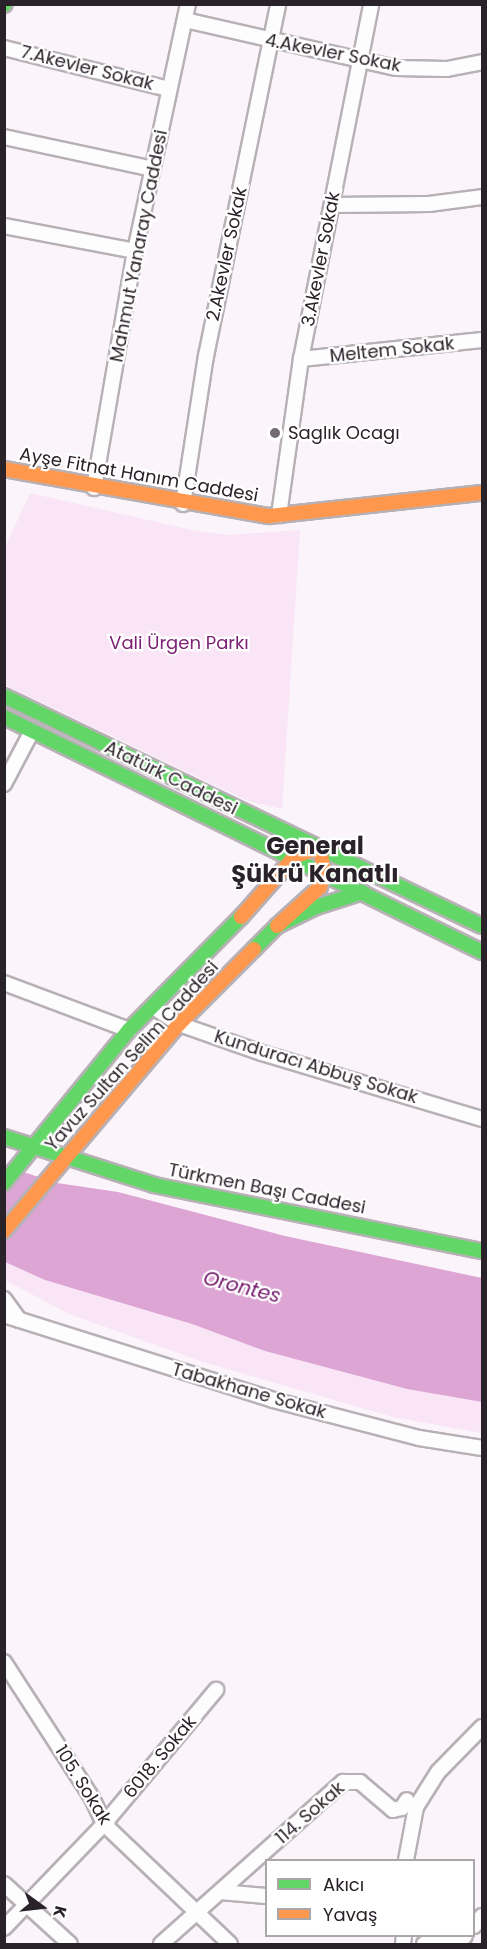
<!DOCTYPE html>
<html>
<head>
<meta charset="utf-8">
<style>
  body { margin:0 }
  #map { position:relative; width:487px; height:1949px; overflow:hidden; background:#fbf4fa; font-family:Poppins,sans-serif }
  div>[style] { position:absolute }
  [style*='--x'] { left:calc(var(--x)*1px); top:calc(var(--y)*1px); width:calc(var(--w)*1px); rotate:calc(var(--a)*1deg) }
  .green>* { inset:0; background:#f9e5f6 }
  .water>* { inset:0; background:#dca5d4 }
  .roads { filter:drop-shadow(2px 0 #b7b1b6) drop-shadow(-2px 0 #b7b1b6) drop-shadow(0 2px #b7b1b6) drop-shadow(0 -2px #b7b1b6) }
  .street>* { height:14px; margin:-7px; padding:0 7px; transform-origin:7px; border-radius:7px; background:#fefdfe }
  .fast>* { height:14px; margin:-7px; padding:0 7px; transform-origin:7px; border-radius:7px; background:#63d668 }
  .slow>* { height:14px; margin:-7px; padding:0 7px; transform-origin:7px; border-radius:7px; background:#ff974d }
  .dots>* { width:16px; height:16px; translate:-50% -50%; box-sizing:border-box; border:3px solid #fff; border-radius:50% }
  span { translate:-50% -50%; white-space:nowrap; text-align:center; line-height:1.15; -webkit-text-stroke:4.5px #fff; paint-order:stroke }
  .street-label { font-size:18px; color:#2a2229 }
  .poi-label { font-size:18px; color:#2a2229 }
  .left { translate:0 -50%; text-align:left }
  .park-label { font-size:18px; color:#7b2173 }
  .water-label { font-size:20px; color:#751a6d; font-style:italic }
  .district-label { font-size:24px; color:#2a2229; font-weight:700 }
  .frame { position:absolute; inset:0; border:6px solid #2a2229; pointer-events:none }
  .legend { position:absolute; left:265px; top:1859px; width:210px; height:78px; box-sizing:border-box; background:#fff; border:2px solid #aaa7a9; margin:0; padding:8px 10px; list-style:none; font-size:18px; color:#2a2229 }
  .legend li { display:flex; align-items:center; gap:12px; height:30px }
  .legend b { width:30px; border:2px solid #aaa7a9 }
  .north { position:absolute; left:12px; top:1877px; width:60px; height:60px; -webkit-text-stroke:4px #fff; paint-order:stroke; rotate:105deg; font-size:16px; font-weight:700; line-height:24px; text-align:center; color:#2a2229 }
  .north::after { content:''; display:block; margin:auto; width:21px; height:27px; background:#2a2229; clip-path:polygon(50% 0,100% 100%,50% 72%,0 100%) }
</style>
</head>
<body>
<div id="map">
  <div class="green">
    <div style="clip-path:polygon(30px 493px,192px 530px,228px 535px,300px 530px,282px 809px,248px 801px,5px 685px,5px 547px)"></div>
    <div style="clip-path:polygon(4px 1262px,45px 1280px,192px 1324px,265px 1351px,407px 1389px,482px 1402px,482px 1433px,393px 1417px,203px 1362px,69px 1314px,5px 1280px)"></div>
  </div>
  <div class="water">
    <div style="clip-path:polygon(5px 1166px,57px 1183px,118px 1192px,285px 1236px,482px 1278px,482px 1402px,407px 1389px,265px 1351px,192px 1324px,45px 1280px,5px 1262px)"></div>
  </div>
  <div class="roads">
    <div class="street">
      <div style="--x:185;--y:20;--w:217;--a:12.8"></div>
      <div style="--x:397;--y:68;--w:50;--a:1.1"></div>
      <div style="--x:447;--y:69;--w:36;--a:-11"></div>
      <div style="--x:4;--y:48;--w:170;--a:14"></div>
      <div style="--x:4;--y:137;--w:152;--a:12.1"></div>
      <div style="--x:332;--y:205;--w:97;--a:-0.6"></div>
      <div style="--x:429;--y:204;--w:53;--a:-7.5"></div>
      <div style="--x:4;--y:226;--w:133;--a:10.8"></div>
      <div style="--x:301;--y:359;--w:182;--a:-6"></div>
      <div style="--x:94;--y:488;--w:241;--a:-80.2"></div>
      <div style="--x:135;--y:251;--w:253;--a:-77.9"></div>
      <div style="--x:183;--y:504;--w:150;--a:-81.2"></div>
      <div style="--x:206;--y:356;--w:359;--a:-78.4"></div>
      <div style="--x:279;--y:515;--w:158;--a:-82"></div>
      <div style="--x:301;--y:359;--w:362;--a:-78.8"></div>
      <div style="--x:4;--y:784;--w:60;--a:-62.2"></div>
      <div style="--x:4;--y:983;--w:134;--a:20.6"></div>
      <div style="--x:153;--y:1007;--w:31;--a:33"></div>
      <div style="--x:179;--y:1024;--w:88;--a:19.3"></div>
      <div style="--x:262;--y:1053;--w:230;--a:16.7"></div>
      <div style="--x:4;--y:1299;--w:26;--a:54"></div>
      <div style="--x:4;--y:1315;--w:282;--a:17.5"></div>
      <div style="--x:273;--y:1400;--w:151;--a:14.6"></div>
      <div style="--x:419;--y:1438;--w:64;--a:9"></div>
      <div style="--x:4;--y:1662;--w:162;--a:57.1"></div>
      <div style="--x:92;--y:1798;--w:29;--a:65"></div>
      <div style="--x:104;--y:1824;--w:174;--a:43.6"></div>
      <div style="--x:406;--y:1860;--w:54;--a:-79.3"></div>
      <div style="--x:416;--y:1807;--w:41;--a:-57.8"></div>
      <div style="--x:438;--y:1772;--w:63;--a:-45.6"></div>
      <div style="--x:4;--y:1884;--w:89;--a:42.3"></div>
      <div style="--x:220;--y:1892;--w:46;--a:5"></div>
      <div style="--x:474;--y:1926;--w:13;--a:-51"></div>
      <div style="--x:4;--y:1928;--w:144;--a:-46.1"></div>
      <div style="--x:104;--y:1824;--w:175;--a:-50.1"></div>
      <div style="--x:443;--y:1936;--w:12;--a:42"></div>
      <div style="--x:161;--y:1944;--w:244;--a:-41.7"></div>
      <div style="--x:343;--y:1782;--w:17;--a:0"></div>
      <div style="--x:360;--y:1782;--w:43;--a:40.3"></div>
      <div style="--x:393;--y:1810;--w:9;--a:-13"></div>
      <div style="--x:402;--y:1808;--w:9;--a:-58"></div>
      <div style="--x:403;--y:1944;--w:8;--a:-83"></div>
      <div style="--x:424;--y:1944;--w:17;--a:-28"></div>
      <div style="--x:457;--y:1944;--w:11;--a:-45"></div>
    </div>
    <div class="fast">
      <div style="--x:4;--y:5;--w:1;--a:-45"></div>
      <div style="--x:4;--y:696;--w:530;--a:25.7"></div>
      <div style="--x:4;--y:717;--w:533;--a:26.18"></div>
      <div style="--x:254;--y:949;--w:33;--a:-45"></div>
      <div style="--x:277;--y:926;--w:43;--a:-26"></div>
      <div style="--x:316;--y:907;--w:49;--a:-17.7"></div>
      <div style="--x:4;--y:1137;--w:157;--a:17.7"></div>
      <div style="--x:154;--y:1185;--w:335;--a:11.4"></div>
      <div style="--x:4;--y:1183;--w:198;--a:-50.8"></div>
      <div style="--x:129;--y:1030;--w:159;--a:-45.3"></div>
    </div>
    <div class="slow">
      <div style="--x:4;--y:469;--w:269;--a:10.1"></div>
      <div style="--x:269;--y:516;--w:214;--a:-6.2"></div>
      <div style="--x:241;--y:917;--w:80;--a:-48.5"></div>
      <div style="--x:294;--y:857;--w:28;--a:-21"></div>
      <div style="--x:320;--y:847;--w:26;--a:81"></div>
      <div style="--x:324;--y:873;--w:15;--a:106"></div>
      <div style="--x:320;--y:887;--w:58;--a:137.8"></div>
      <div style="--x:4;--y:1231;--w:271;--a:-49.8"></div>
      <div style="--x:179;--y:1024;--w:106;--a:-45"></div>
    </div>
  </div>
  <div class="dots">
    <div style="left:275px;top:433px;background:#736c72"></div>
  </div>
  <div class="street-label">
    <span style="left:333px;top:53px;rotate:11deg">4.Akevler Sokak</span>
    <span style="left:87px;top:68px;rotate:14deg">7.Akevler Sokak</span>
    <span style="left:139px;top:246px;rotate:-79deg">Mahmut Yanaray Caddesi</span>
    <span style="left:227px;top:254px;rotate:-78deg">2.Akevler Sokak</span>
    <span style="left:321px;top:259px;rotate:-79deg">3.Akevler Sokak</span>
    <span style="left:392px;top:350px;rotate:-6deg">Meltem Sokak</span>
    <span style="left:139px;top:475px;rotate:10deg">Ayşe Fitnat Hanım Caddesi</span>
    <span style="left:171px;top:778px;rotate:26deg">Atatürk Caddesi</span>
    <span style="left:132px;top:1056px;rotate:-48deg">Yavuz Sultan Selim Caddesi</span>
    <span style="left:316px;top:1067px;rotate:17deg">Kunduracı Abbuş Sokak</span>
    <span style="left:267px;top:1189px;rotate:11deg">Türkmen Başı Caddesi</span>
    <span style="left:249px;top:1391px;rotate:16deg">Tabakhane Sokak</span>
    <span style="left:160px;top:1757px;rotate:-50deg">6018. Sokak</span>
    <span style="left:83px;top:1785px;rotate:58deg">105. Sokak</span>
    <span style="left:310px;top:1813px;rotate:-41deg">114. Sokak</span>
  </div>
  <div class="poi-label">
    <span class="left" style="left:288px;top:433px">Saglık Ocagı</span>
  </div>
  <div class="park-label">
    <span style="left:179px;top:643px">Vali Ürgen Parkı</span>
  </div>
  <div class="water-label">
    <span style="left:242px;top:1287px;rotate:14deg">Orontes</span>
  </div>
  <div class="district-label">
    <span style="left:315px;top:860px">General<br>Şükrü Kanatlı</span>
  </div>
  <div class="frame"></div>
  <ul class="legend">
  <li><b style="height:8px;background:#63d668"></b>Akıcı</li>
  <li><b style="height:8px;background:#ff974d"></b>Yavaş</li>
  </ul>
  <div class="north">K</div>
</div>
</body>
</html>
